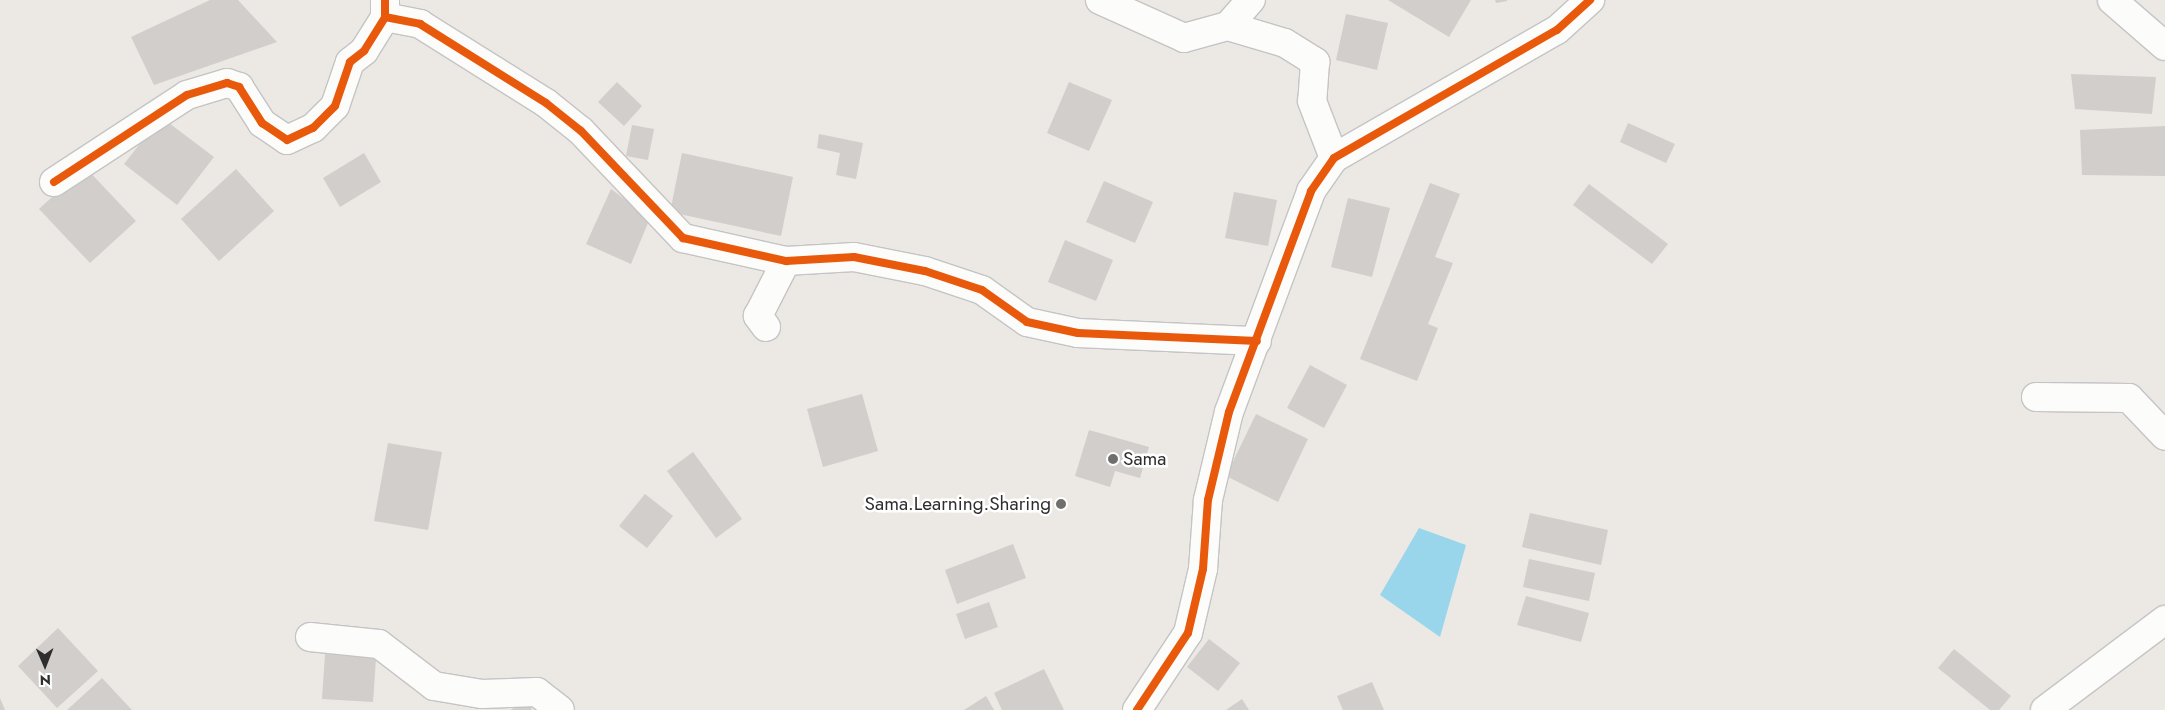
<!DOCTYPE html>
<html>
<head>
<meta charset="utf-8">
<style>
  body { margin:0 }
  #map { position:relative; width:2165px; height:710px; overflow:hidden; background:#ece8e4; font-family:Jost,sans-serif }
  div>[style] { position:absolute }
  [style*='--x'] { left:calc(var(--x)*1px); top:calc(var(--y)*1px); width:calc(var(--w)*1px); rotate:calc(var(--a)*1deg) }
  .water>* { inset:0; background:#99d6ec }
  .building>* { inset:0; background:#d1cecb }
  .roads { filter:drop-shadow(1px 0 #c5c4c5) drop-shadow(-1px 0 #c5c4c5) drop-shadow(0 1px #c5c4c5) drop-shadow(0 -1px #c5c4c5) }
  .minor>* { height:28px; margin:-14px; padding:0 14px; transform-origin:14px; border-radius:14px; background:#fcfcfb }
  .cycleway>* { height:8px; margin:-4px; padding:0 4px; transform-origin:4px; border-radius:4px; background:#e8590c }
  .dots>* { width:14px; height:14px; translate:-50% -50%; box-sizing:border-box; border:2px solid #fff; border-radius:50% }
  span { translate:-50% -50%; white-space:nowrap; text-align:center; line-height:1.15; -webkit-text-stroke:5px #fff; paint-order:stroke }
  .poi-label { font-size:19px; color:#2e2e2e }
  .left { translate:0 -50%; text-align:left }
  .right { translate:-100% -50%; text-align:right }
  .north { position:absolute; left:20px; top:640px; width:50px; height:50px; -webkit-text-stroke:4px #fff; paint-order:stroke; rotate:179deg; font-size:14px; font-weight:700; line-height:20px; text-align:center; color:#2e2e2e }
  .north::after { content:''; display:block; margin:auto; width:18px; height:22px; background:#2e2e2e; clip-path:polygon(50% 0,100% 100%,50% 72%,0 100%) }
</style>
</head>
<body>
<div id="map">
  <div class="water">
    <div style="clip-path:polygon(1419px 528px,1466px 545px,1440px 637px,1380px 595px)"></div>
  </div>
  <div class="building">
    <div style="clip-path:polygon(210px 0,238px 0,277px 42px,154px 85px,131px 37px)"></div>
    <div style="clip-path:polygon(1388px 0,1471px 0,1449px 37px)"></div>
    <div style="clip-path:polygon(1495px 0,1507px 0,1507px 1px,1496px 3px)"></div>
    <div style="clip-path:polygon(1346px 14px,1388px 23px,1377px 70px,1336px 60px)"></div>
    <div style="clip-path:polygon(2071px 74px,2156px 77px,2152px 114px,2075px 109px)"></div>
    <div style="clip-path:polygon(617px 82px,642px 106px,624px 126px,598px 102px)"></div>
    <div style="clip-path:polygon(1069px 82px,1112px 100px,1089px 151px,1047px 133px)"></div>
    <div style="clip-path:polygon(161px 117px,214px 157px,177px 205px,124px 164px)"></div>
    <div style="clip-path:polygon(1628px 123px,1675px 144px,1666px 163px,1620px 142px)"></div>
    <div style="clip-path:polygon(632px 125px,654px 129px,648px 160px,626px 156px)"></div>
    <div style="clip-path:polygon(2165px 126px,2165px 176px,2082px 175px,2080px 130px)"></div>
    <div style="clip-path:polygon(819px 134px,863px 143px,856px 179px,836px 175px,840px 153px,817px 148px)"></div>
    <div style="clip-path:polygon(364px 153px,381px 182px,340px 207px,323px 178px)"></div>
    <div style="clip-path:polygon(682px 153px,793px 177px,781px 236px,670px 212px)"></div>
    <div style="clip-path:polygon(85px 167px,136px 221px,90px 263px,39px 209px)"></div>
    <div style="clip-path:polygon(236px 169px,274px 211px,219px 261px,181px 219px)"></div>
    <div style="clip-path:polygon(1104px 181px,1153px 202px,1135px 243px,1086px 222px)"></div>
    <div style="clip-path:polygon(1430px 183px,1460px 194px,1435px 257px,1453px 263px,1428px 324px,1438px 328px,1417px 381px,1360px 359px)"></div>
    <div style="clip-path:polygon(1589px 184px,1668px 244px,1652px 264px,1573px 205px)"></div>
    <div style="clip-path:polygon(611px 189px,650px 218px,631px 264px,586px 244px)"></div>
    <div style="clip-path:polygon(1234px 192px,1277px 200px,1268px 246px,1225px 238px)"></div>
    <div style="clip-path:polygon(1348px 198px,1390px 208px,1372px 277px,1331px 267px)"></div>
    <div style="clip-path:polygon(1065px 240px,1113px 260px,1096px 301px,1048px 282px)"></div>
    <div style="clip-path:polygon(1310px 365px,1347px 385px,1324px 428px,1287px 408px)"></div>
    <div style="clip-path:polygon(862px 394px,878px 451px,823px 467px,807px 409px)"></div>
    <div style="clip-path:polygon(1256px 414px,1308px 439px,1278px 502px,1226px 476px)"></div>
    <div style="clip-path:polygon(1089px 430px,1149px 447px,1140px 478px,1115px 471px,1110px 487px,1075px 476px)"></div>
    <div style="clip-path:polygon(388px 443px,442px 452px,428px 530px,374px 521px)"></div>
    <div style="clip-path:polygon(693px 452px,742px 519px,716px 538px,667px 471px)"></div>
    <div style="clip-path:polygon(645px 494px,673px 516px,647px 548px,619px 526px)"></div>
    <div style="clip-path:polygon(1530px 513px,1608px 530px,1601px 565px,1522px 547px)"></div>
    <div style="clip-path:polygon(1013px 544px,1026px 578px,957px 604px,945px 570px)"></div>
    <div style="clip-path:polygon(1529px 559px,1595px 573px,1589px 601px,1523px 587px)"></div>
    <div style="clip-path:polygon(1526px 596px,1589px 613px,1581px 642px,1517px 625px)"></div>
    <div style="clip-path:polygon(989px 602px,998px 627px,965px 639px,956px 614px)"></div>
    <div style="clip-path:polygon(58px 628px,98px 671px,57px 708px,18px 666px)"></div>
    <div style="clip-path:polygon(1209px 639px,1240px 663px,1218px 691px,1187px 667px)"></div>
    <div style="clip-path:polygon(1954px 649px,2011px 696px,1999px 710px,1990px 710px,1938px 668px)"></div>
    <div style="clip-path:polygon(325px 654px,376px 658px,373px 702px,322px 699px)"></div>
    <div style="clip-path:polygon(1044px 669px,1064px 710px,1002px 710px,994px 693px)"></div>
    <div style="clip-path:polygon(102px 678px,132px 710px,67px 710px)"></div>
    <div style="clip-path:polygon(1372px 682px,1384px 710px,1343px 710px,1337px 696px)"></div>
    <div style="clip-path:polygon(986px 696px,994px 710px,964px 710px)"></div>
    <div style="clip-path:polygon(0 698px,5px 710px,0 710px)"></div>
    <div style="clip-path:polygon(1242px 699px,1249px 710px,1226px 710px)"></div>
    <div style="clip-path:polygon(527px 701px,532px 710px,510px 710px)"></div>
  </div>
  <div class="roads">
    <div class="minor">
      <div style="--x:1100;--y:0;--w:92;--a:24.3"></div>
      <div style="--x:1184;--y:38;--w:46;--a:-15.3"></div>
      <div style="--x:1228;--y:26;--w:59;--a:16.6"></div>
      <div style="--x:1285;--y:43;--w:36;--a:32"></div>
      <div style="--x:1315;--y:62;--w:39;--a:94"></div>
      <div style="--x:1312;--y:101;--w:61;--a:68.9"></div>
      <div style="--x:2112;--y:0;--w:70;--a:41"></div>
      <div style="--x:385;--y:17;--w:36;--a:11"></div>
      <div style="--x:420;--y:24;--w:149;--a:32.1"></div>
      <div style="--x:546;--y:103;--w:45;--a:38.7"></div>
      <div style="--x:581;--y:131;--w:148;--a:46.4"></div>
      <div style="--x:683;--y:238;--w:106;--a:12.6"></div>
      <div style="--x:786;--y:261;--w:68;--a:-3.4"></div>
      <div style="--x:854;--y:257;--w:72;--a:11.2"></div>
      <div style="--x:925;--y:271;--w:60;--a:18.4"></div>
      <div style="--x:982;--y:290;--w:55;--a:35.4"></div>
      <div style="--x:1027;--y:322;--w:52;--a:12.2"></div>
      <div style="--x:1078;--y:333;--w:179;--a:2.6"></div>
      <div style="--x:1228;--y:26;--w:35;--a:-49"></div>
      <div style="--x:54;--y:182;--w:159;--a:-33.2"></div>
      <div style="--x:187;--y:95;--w:42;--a:-16.7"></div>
      <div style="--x:227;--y:83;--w:13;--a:18"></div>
      <div style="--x:239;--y:87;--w:43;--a:57.4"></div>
      <div style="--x:262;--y:123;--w:30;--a:34"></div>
      <div style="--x:287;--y:140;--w:29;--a:-25"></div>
      <div style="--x:313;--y:128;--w:31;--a:-45"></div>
      <div style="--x:335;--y:106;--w:46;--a:-71.2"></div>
      <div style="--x:350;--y:62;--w:18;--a:-38"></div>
      <div style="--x:364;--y:51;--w:40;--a:-58"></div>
      <div style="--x:385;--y:17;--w:17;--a:-90"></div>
      <div style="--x:766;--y:327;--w:14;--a:-126"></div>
      <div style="--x:758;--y:316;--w:62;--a:-63"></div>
      <div style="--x:2036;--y:397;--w:93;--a:0.6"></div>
      <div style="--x:2129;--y:398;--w:52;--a:46.5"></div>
      <div style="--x:310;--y:637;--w:69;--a:5.8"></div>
      <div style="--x:379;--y:644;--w:69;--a:37.4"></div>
      <div style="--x:434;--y:686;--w:49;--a:9.5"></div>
      <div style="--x:482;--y:694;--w:55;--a:-2.1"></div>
      <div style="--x:537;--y:692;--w:29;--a:38"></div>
      <div style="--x:1137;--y:710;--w:92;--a:-56.5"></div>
      <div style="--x:1188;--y:633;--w:66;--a:-76.8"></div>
      <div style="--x:1203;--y:569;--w:69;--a:-85.9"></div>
      <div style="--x:1208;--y:500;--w:90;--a:-76.6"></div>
      <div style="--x:1229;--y:412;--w:236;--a:-69.6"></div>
      <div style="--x:1311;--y:191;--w:40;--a:-55.1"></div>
      <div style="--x:1334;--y:158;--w:257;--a:-29.9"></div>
      <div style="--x:1557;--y:30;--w:45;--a:-42.3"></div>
      <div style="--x:2045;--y:710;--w:150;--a:-36.9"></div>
    </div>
  </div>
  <div class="cycleway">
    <div style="--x:385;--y:17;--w:36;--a:11"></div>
    <div style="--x:420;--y:24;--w:149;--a:32.1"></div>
    <div style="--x:546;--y:103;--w:45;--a:38.7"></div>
    <div style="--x:581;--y:131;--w:148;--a:46.4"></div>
    <div style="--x:683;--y:238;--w:106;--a:12.6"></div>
    <div style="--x:786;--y:261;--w:68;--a:-3.4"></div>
    <div style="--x:854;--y:257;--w:72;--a:11.2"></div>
    <div style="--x:925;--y:271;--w:60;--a:18.4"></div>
    <div style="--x:982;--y:290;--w:55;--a:35.4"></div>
    <div style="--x:1027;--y:322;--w:52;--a:12.2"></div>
    <div style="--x:1078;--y:333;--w:179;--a:2.6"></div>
    <div style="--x:54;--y:182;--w:159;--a:-33.2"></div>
    <div style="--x:187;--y:95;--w:42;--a:-16.7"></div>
    <div style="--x:227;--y:83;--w:13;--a:18"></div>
    <div style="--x:239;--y:87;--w:43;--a:57.4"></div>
    <div style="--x:262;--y:123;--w:30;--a:34"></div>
    <div style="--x:287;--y:140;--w:29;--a:-25"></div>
    <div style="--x:313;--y:128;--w:31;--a:-45"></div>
    <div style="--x:335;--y:106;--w:46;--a:-71.2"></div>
    <div style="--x:350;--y:62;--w:18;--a:-38"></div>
    <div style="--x:364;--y:51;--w:40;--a:-58"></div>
    <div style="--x:385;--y:17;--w:17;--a:-90"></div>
    <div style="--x:1137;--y:710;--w:92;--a:-56.5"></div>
    <div style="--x:1188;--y:633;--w:66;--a:-76.8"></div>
    <div style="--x:1203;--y:569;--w:69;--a:-85.9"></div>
    <div style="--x:1208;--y:500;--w:90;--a:-76.6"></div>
    <div style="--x:1229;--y:412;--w:236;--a:-69.6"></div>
    <div style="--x:1311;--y:191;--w:40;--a:-55.1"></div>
    <div style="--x:1334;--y:158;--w:257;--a:-29.9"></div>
    <div style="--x:1557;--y:30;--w:45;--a:-42.3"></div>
  </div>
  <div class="dots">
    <div style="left:1113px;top:459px;background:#706f6e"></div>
    <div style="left:1061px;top:504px;background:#706f6e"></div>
  </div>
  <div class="poi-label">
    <span class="left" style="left:1123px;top:459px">Sama</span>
    <span class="right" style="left:1051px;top:504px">Sama.Learning.Sharing</span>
  </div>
  <div class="north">N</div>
</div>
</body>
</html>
